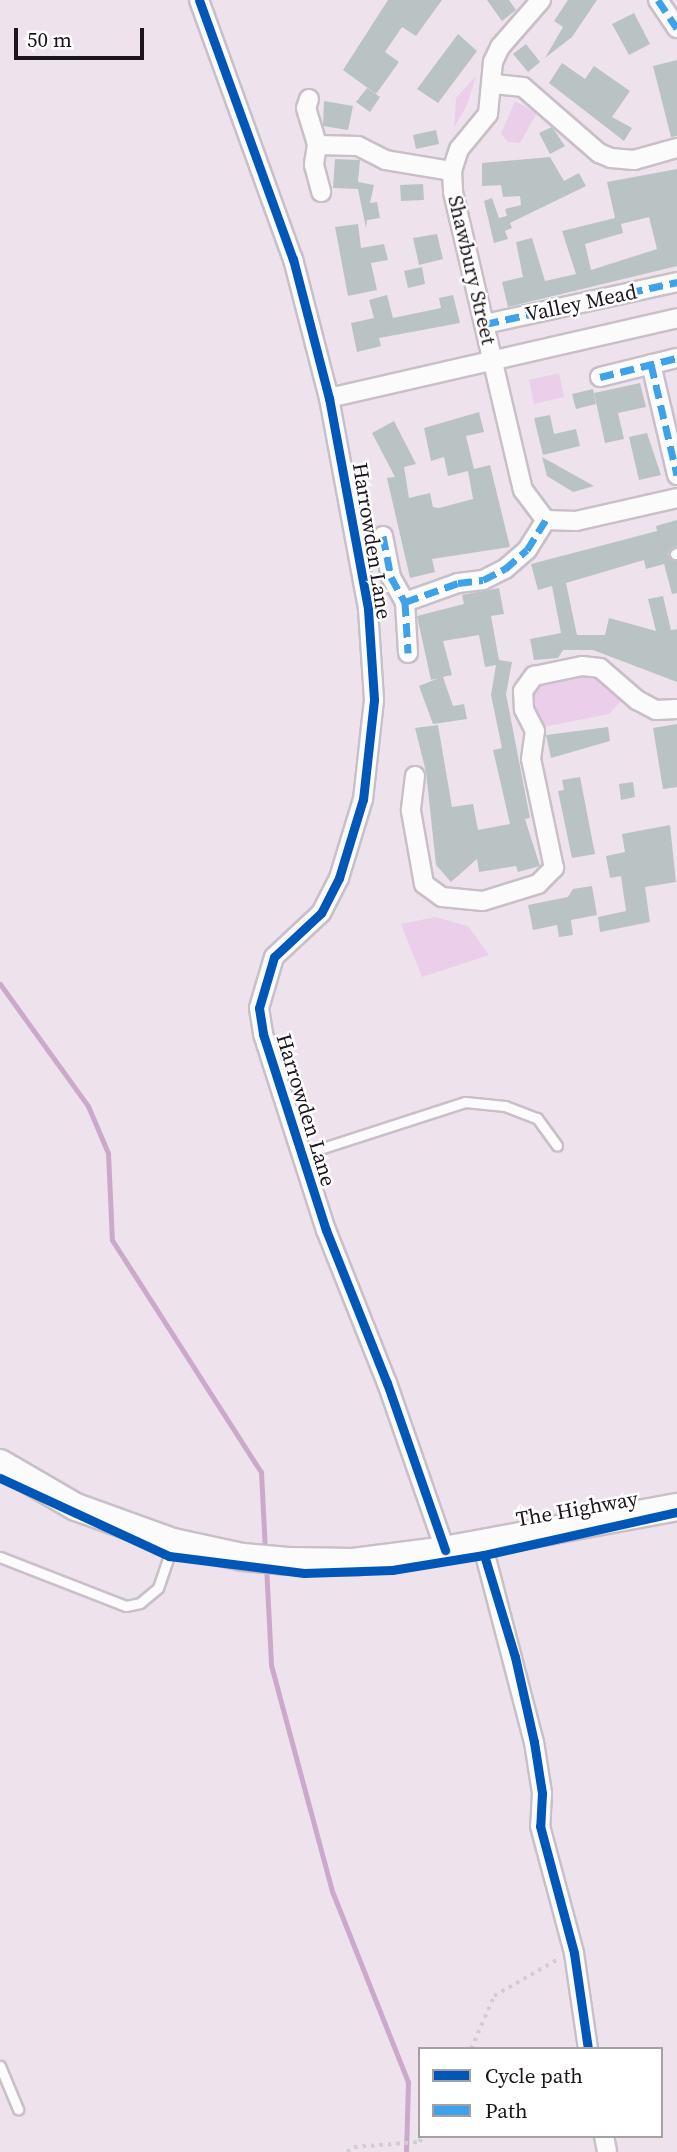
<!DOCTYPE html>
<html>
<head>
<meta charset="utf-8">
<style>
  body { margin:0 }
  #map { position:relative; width:677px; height:2152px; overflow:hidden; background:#eee3ed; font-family:"Source Serif 4",serif }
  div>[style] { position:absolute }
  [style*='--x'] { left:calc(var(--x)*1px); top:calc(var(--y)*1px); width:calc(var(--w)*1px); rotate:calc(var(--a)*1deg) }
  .green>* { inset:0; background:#ebceea }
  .stream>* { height:5px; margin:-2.5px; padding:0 2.5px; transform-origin:2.5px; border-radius:2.5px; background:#cca9cb }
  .building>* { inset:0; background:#b9c3c3 }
  .path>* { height:3.5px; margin-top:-1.75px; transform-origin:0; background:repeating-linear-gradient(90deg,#d0ced0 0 3.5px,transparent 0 8.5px) }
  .roads { filter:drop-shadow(2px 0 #c8bfc7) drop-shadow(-2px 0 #c8bfc7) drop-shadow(0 2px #c8bfc7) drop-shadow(0 -2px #c8bfc7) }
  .lane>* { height:9px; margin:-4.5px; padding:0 4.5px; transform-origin:4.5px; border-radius:4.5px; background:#fcfbfc }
  .street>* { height:18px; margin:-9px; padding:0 9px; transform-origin:9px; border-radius:9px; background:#fcfbfc }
  .primary>* { height:26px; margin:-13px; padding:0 13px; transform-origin:13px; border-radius:13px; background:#fcfbfc }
  .quiet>* { height:7px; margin-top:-3.5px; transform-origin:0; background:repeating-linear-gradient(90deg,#3da2ea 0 14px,transparent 0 21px) }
  .cycleway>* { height:9px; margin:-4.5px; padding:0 4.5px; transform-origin:4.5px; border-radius:4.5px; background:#0057b8 }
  span { translate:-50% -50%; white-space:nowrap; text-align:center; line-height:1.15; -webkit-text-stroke:5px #fff; paint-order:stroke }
  .street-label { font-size:21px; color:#1c151c }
  .legend { position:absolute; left:418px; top:2047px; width:245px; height:91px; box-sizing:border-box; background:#fff; border:2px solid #a4a1a4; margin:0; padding:9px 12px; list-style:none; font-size:21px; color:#1c151c }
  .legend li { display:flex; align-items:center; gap:14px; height:35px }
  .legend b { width:35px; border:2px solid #a4a1a4 }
  .scale { position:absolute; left:14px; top:28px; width:130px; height:32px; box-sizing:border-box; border:4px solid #1c151c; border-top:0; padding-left:9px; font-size:21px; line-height:24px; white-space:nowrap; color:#1c151c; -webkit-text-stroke:5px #fff; paint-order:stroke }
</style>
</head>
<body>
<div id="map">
  <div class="green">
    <div style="clip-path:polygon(476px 76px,467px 105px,454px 128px,456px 98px)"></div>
    <div style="clip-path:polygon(515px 101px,537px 113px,520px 143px,508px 142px,501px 134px)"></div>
    <div style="clip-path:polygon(559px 373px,564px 397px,534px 404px,529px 380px)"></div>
    <div style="clip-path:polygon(576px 675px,597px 679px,624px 697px,609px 714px,543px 727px,533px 705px,534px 692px,543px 683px)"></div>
    <div style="clip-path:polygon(435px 917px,468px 926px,489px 955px,422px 977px,401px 924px)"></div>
  </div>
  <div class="stream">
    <div style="--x:0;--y:984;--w:150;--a:54.2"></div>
    <div style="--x:88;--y:1106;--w:51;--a:66.9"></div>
    <div style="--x:108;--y:1153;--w:87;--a:87.4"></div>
    <div style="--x:112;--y:1240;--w:276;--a:57.3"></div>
    <div style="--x:261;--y:1472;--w:80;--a:87.1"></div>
    <div style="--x:266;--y:1565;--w:100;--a:87.1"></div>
    <div style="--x:271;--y:1665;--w:234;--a:74.9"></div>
    <div style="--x:332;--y:1891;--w:206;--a:68.3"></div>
    <div style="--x:408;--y:2082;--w:70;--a:91.6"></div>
  </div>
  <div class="building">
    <div style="clip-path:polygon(388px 0,442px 0,416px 36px,402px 27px,385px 52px,399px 62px,376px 94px,343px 70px)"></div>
    <div style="clip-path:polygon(487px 0,509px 0,516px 10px,502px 21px)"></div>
    <div style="clip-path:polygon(568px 0,597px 0,572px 37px,545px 58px,563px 27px,554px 21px)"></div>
    <div style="clip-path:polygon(634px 13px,650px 44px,629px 55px,612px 24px)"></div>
    <div style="clip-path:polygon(458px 34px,477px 51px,438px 103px,417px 89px)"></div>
    <div style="clip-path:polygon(526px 44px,540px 62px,528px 72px,513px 54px)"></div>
    <div style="clip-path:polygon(677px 60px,677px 136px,671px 137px,653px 66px)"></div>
    <div style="clip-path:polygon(562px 63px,585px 79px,594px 66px,630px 91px,612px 117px,632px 128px,624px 141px,549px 83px)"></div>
    <div style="clip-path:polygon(367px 88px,380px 97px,370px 112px,356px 102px)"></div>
    <div style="clip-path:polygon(324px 101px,353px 106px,348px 130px,323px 126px)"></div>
    <div style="clip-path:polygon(552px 127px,565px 146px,550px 154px,539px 133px)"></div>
    <div style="clip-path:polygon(436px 130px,439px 144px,416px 149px,413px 135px)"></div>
    <div style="clip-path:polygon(550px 157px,564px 181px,579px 173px,586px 186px,510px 223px,512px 228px,505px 231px,508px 239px,494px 243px,484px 201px,492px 198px,499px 218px,507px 216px,505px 209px,521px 205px,520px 196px,503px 197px,501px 185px,482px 186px,482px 163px)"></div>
    <div style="clip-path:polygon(335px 159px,360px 160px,358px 182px,374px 185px,370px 203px,377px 202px,380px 218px,367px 220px,366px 228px,358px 189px,333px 188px)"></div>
    <div style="clip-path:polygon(evenodd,677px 169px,677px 266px,508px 307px,502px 282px,523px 277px,516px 242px,532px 238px,545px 281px,576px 274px,562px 231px,615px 218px,607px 182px,677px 169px,649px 217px,657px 249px,591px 270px,585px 244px,623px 233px,621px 224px,649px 217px)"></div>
    <div style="clip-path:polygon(423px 184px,424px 200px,401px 201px,400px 185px)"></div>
    <div style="clip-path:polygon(358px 224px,361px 248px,384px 244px,388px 260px,371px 263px,377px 290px,348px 296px,335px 227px)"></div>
    <div style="clip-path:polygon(437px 234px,443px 259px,419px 265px,413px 238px)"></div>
    <div style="clip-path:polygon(422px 267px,425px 284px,408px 288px,404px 271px)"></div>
    <div style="clip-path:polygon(387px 295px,393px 318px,441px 308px,439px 298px,453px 295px,460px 323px,379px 338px,381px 346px,357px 352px,351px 323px,374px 318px,369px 300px)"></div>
    <div style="clip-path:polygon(640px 383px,646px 407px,618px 413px,624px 439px,605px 443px,594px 393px)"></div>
    <div style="clip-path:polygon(593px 389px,596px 404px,576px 409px,572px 394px)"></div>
    <div style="clip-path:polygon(479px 412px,484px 432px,466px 436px,474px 469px,490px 465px,510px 547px,432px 559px,435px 572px,410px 578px,387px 478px,395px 477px,372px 433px,394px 421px,416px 464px,404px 467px,409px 498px,430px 493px,433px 507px,439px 508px,473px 499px,468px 471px,448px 476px,444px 457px,431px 461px,424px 428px)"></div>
    <div style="clip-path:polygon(550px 415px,554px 434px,576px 429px,580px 446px,543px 455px,534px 418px)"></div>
    <div style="clip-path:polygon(647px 433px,661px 475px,639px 480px,629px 437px)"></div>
    <div style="clip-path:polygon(542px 457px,594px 486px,573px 492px,547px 476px)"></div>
    <div style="clip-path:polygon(677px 520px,677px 546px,668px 554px,677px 561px,677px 593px,672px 594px,664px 564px,646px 569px,644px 560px,566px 583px,577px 635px,605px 635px,609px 618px,656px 631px,648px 599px,663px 596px,671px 630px,677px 629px,677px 682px,593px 650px,563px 650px,558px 658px,534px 660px,530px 639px,561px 633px,552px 586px,538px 590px,531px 564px,657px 531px,656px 526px)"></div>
    <div style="clip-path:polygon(499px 588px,504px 614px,491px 616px,499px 660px,512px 662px,506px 694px,530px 818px,525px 819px,540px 866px,518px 872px,516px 866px,479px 872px,477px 859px,451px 882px,436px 865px,426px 772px,415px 728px,438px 725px,452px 807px,473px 804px,478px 830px,510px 824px,493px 750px,502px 748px,491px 695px,496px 665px,485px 667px,479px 635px,443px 641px,452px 675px,443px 677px,453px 706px,464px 704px,467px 719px,433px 724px,419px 686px,439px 678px,431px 680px,417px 616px,464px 604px,462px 595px)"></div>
    <div style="clip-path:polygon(677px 724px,677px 787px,663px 789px,653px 728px)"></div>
    <div style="clip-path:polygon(608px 727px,610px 741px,551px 758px,546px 735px)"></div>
    <div style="clip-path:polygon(580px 777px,595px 854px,572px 858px,558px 791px,564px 790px,562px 780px)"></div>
    <div style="clip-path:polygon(633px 782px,635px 797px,621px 800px,619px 784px)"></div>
    <div style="clip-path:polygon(670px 825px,676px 882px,645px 887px,650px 922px,600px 932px,598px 917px,626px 911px,621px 876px,610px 878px,606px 856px,625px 852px,622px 834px)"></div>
    <div style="clip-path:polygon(592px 886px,597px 915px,571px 920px,573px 935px,559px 937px,557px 925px,533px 930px,528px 905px,568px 897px,573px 889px)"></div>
  </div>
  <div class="path">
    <div style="--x:471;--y:2049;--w:58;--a:-66.5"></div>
    <div style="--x:494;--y:1996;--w:74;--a:-30"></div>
    <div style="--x:347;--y:2152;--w:9;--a:-36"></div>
    <div style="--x:354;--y:2147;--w:65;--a:-4.4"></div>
    <div style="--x:419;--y:2142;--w:7;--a:-56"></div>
  </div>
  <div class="roads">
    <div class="lane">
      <div style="--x:675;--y:554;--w:2;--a:-27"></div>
      <div style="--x:301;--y:1155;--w:172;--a:-17.9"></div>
      <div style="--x:465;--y:1102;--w:40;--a:5.7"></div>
      <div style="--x:505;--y:1106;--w:34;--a:21"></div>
      <div style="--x:537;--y:1118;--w:34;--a:54"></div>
      <div style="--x:0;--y:1557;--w:135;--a:21.3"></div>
      <div style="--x:126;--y:1606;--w:14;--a:-12"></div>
      <div style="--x:140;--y:1603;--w:23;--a:-40"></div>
      <div style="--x:158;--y:1588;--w:46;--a:-71.2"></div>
      <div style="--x:0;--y:2066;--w:47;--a:67.3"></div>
    </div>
    <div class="street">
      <div style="--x:199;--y:0;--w:276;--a:70.1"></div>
      <div style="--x:293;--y:259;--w:144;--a:75.5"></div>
      <div style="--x:329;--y:398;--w:215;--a:79.5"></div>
      <div style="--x:368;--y:609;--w:91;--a:86.2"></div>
      <div style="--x:374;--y:700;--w:100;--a:96.3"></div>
      <div style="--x:363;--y:799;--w:83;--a:106.9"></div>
      <div style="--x:339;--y:878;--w:39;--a:117"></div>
      <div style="--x:321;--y:913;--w:64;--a:136.9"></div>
      <div style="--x:274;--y:957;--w:53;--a:106.4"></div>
      <div style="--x:259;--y:1008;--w:26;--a:81"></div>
      <div style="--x:263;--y:1034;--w:206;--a:72.2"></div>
      <div style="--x:326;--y:1230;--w:165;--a:68.3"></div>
      <div style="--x:387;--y:1383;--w:177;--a:70.8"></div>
      <div style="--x:541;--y:0;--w:62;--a:131.1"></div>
      <div style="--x:500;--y:47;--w:17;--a:115"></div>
      <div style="--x:493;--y:62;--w:52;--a:95.5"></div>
      <div style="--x:488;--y:114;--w:45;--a:129.6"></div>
      <div style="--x:459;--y:149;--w:23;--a:108"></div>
      <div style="--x:452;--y:171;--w:21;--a:87"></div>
      <div style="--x:453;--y:192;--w:306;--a:76.8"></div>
      <div style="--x:523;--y:490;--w:38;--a:53"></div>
      <div style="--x:658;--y:0;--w:34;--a:56"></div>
      <div style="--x:494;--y:84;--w:29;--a:6"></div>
      <div style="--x:523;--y:87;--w:101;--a:41"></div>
      <div style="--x:599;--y:153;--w:13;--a:23"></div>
      <div style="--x:611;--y:158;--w:23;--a:5"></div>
      <div style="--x:634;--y:160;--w:45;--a:-15.6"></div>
      <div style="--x:309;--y:99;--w:9;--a:108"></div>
      <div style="--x:306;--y:108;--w:39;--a:73"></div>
      <div style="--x:317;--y:145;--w:20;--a:99"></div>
      <div style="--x:314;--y:165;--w:28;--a:75"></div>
      <div style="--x:317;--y:145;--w:41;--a:1.4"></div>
      <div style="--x:358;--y:146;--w:31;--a:27"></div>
      <div style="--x:386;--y:160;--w:67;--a:9.5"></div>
      <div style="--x:485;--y:324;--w:197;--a:-12.3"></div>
      <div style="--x:651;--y:364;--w:114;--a:76.8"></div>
      <div style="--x:600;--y:377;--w:79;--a:-13.9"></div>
      <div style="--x:329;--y:398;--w:357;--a:-12.9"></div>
      <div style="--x:546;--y:520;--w:30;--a:2"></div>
      <div style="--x:576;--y:521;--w:104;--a:-12.8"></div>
      <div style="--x:383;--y:536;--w:42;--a:79"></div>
      <div style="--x:391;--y:577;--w:29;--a:61"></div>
      <div style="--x:405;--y:602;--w:51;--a:86.6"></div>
      <div style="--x:405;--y:602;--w:56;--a:-19.7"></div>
      <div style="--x:458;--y:583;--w:25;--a:-7"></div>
      <div style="--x:483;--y:580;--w:25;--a:-27"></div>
      <div style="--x:505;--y:569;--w:29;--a:-41"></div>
      <div style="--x:527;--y:550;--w:36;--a:-58"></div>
      <div style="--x:415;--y:776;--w:35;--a:97"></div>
      <div style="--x:411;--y:811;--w:74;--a:79.9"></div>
      <div style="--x:424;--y:884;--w:22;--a:36"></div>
      <div style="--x:442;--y:897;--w:41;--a:5.6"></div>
      <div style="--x:483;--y:901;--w:58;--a:-17.2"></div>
      <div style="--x:538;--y:884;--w:23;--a:-45"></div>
      <div style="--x:554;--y:868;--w:111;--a:-101.9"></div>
      <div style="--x:531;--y:759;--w:28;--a:-82"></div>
      <div style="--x:535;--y:731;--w:25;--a:-117"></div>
      <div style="--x:524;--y:709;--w:18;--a:-93"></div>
      <div style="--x:523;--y:691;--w:19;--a:-54"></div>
      <div style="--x:534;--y:676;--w:49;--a:-11.8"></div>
      <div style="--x:582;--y:666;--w:18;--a:6"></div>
      <div style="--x:600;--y:668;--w:49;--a:40.9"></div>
      <div style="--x:637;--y:700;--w:21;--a:28"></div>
      <div style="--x:656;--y:710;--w:21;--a:-3"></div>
      <div style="--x:482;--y:1543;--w:206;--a:75.4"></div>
      <div style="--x:534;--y:1742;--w:52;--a:81.1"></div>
      <div style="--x:542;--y:1793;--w:33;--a:93"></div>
      <div style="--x:540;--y:1826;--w:131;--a:75"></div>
      <div style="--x:574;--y:1953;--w:97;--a:81.7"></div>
      <div style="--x:604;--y:2136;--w:16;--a:79"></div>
    </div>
    <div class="primary">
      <div style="--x:0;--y:1463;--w:88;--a:30.1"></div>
      <div style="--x:76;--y:1507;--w:103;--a:19.8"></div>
      <div style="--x:173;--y:1542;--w:72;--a:12.1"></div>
      <div style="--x:243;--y:1557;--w:45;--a:5.1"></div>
      <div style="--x:288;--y:1561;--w:65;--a:0.9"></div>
      <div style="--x:353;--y:1562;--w:93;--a:-7.4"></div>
      <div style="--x:445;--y:1550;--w:236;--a:-10.5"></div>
    </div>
  </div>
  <div class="quiet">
    <div style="--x:658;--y:0;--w:34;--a:56"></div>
    <div style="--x:485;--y:324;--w:197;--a:-12.3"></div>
    <div style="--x:651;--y:364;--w:114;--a:76.8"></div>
    <div style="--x:600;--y:377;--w:79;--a:-13.9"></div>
    <div style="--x:383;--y:536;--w:42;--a:79"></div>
    <div style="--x:391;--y:577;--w:29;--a:61"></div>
    <div style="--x:405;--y:602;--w:51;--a:86.6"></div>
    <div style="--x:405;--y:602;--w:56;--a:-19.7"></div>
    <div style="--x:458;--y:583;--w:25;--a:-7"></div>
    <div style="--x:483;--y:580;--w:25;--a:-27"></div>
    <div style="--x:505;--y:569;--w:29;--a:-41"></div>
    <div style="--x:527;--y:550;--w:36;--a:-58"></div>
  </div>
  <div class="cycleway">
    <div style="--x:199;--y:0;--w:276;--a:70.1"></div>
    <div style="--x:293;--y:259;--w:144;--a:75.5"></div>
    <div style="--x:329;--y:398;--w:215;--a:79.5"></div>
    <div style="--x:368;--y:609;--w:91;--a:86.2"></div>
    <div style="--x:374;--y:700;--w:100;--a:96.3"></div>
    <div style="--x:363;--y:799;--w:83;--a:106.9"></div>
    <div style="--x:339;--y:878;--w:39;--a:117"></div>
    <div style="--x:321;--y:913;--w:64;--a:136.9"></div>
    <div style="--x:274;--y:957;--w:53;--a:106.4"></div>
    <div style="--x:259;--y:1008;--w:26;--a:81"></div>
    <div style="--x:263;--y:1034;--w:206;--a:72.2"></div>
    <div style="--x:326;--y:1230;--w:165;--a:68.3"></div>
    <div style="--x:387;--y:1383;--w:177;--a:70.8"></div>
    <div style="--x:0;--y:1478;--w:186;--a:24.8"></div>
    <div style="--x:169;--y:1556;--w:136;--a:7.2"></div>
    <div style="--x:304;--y:1573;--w:88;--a:-2"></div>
    <div style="--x:392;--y:1570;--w:93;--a:-9.3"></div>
    <div style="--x:484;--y:1555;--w:198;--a:-12.6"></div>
    <div style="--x:484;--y:1555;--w:107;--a:73.1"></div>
    <div style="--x:515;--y:1657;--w:87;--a:77.4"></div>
    <div style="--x:534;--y:1742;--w:52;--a:81.1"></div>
    <div style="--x:542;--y:1793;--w:33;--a:93"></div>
    <div style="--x:540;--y:1826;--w:131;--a:75"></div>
    <div style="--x:574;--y:1953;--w:97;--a:81.7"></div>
  </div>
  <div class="street-label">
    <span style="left:472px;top:270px;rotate:77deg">Shawbury Street</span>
    <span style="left:581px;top:303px;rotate:-12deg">Valley Mead</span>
    <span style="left:372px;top:541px;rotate:81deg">Harrowden Lane</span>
    <span style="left:306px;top:1110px;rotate:73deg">Harrowden Lane</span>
    <span style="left:577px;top:1509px;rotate:-10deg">The Highway</span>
  </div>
  <ul class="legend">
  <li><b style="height:9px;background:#0057b8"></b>Cycle path</li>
  <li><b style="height:9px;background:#3da2ea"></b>Path</li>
  </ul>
  <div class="scale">50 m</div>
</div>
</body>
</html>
